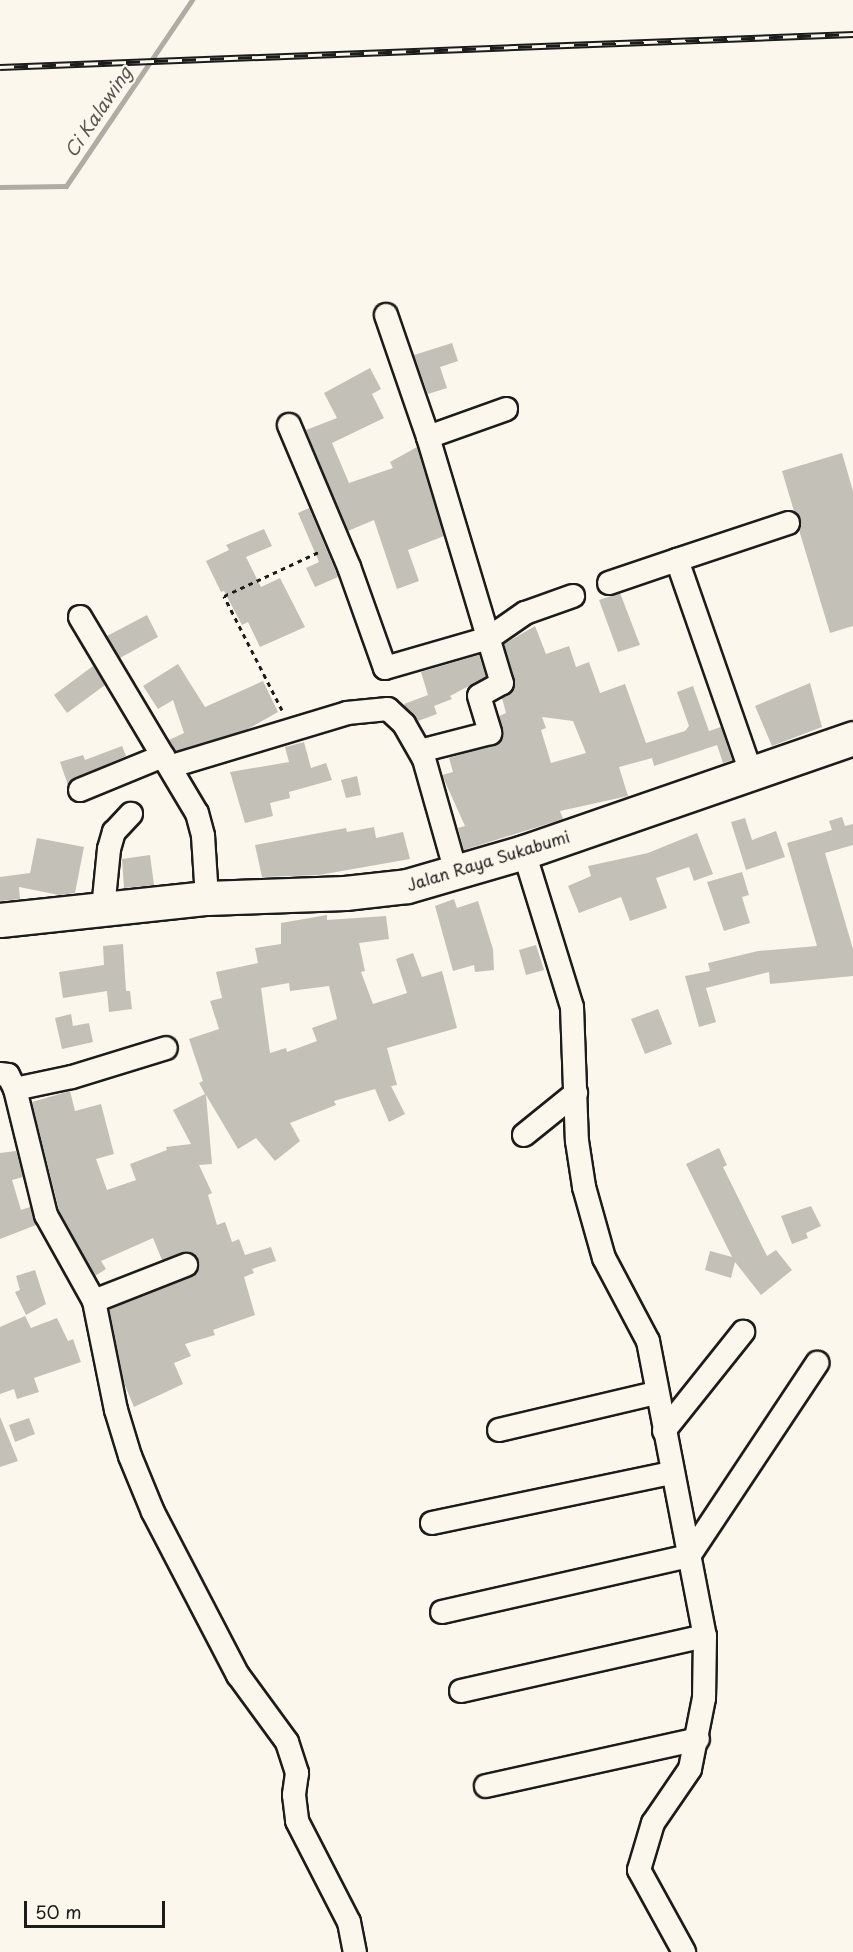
<!DOCTYPE html>
<html>
<head>
<meta charset="utf-8">
<style>
  body { margin:0 }
  #map { position:relative; width:853px; height:1952px; overflow:hidden; background:#fbf7ec; font-family:"Playpen Sans",sans-serif }
  div>[style] { position:absolute }
  [style*='--x'] { left:calc(var(--x)*1px); top:calc(var(--y)*1px); width:calc(var(--w)*1px); rotate:calc(var(--a)*1deg) }
  .stream>* { height:5px; margin:-2.5px; padding:0 2.5px; transform-origin:2.5px; border-radius:2.5px; background:#afaca5 }
  .building>* { inset:0; background:#c3c0b8 }
  .path>* { height:3px; margin-top:-1.5px; transform-origin:0; background:repeating-linear-gradient(90deg,#1c1c1c 0 4.5px,transparent 0 9px) }
  .roads { filter:drop-shadow(2px 0 #1c1c1c) drop-shadow(-2px 0 #1c1c1c) drop-shadow(0 2px #1c1c1c) drop-shadow(0 -2px #1c1c1c) }
  .minor>* { height:22px; margin:-11px; padding:0 11px; transform-origin:11px; border-radius:11px; background:#fbf7ec }
  .highway>* { height:33px; margin:-16.5px; padding:0 16.5px; transform-origin:16.5px; border-radius:16.5px; background:#fbf7ec }
  .rail>* { height:7px; margin-top:-3.5px; transform-origin:0; background:repeating-linear-gradient(90deg,#fbf7ec 0 14px,#1c1c1c 0 28px); box-sizing:border-box; border-block:2px solid #1c1c1c }
  span { translate:-50% -50%; white-space:nowrap; text-align:center; line-height:1.15; -webkit-text-stroke:4.5px #fbf7ec; paint-order:stroke }
  .street-label { font-size:16px; color:#1c1c1c }
  .water-label { font-size:18px; color:#575653; font-style:italic }
  .scale { position:absolute; left:24px; top:1901px; width:141px; height:27px; box-sizing:border-box; border:3px solid #1c1c1c; border-top:0; padding-left:8px; font-size:18px; line-height:21px; white-space:nowrap; color:#1c1c1c; -webkit-text-stroke:4px #fbf7ec; paint-order:stroke }
</style>
</head>
<body>
<div id="map">
  <div class="stream">
    <div style="--x:0;--y:187;--w:66;--a:-0.9"></div>
    <div style="--x:66;--y:186;--w:225;--a:-55.9"></div>
  </div>
  <div class="building">
    <div style="clip-path:polygon(452px 343px,458px 361px,440px 367px,447px 388px,428px 394px,414px 355px)"></div>
    <div style="clip-path:polygon(370px 368px,381px 389px,372px 394px,384px 418px,332px 443px,349px 483px,393px 468px,390px 462px,417px 447px,444px 536px,408px 550px,419px 581px,397px 589px,374px 520px,348px 531px,306px 430px,337px 418px,324px 393px)"></div>
    <div style="clip-path:polygon(842px 453px,853px 491px,853px 626px,830px 633px,799px 530px,801px 519px,794px 511px,782px 471px)"></div>
    <div style="clip-path:polygon(309px 508px,338px 577px,315px 587px,306px 568px,319px 562px,298px 513px)"></div>
    <div style="clip-path:polygon(264px 529px,272px 546px,246px 557px,261px 587px,280px 578px,305px 627px,260px 647px,248px 622px,242px 625px,224px 591px,221px 592px,206px 561px,229px 550px,226px 545px)"></div>
    <div style="clip-path:polygon(620px 593px,640px 645px,618px 652px,599px 600px)"></div>
    <div style="clip-path:polygon(147px 615px,158px 637px,120px 658px,107px 636px)"></div>
    <div style="clip-path:polygon(evenodd,535px 626px,546px 654px,569px 646px,576px 667px,589px 662px,600px 693px,625px 684px,646px 743px,685px 731px,689px 726px,677px 692px,693px 686px,709px 731px,721px 727px,732px 760px,723px 763px,717px 745px,654px 766px,652px 758px,619px 767px,628px 796px,560px 811px,563px 819px,464px 850px,458px 828px,465px 826px,442px 775px,453px 772px,449px 758px,500px 742px,503px 730px,499px 716px,506px 713px,502px 698px,515px 685px,504px 644px,535px 626px,542px 717px,573px 721px,586px 753px,551px 763px,541px 730px,546px 728px,542px 717px)"></div>
    <div style="clip-path:polygon(479px 655px,486px 677px,450px 696px,452px 699px,434px 706px,437px 714px,418px 721px,405px 707px,404px 704px,428px 695px,421px 672px)"></div>
    <div style="clip-path:polygon(178px 664px,205px 707px,263px 681px,278px 712px,246px 730px,176px 751px,169px 740px,184px 733px,173px 700px,158px 709px,143px 686px)"></div>
    <div style="clip-path:polygon(93px 666px,105px 685px,67px 713px,54px 695px)"></div>
    <div style="clip-path:polygon(810px 683px,822px 727px,772px 746px,755px 706px)"></div>
    <div style="clip-path:polygon(304px 742px,311px 768px,326px 763px,332px 780px,289px 792px,290px 798px,270px 803px,273px 816px,245px 823px,230px 772px,289px 762px,285px 747px)"></div>
    <div style="clip-path:polygon(122px 746px,126px 756px,75px 778px,68px 785px,60px 762px,83px 755px,85px 760px)"></div>
    <div style="clip-path:polygon(357px 776px,361px 795px,346px 798px,341px 780px)"></div>
    <div style="clip-path:polygon(842px 817px,845px 826px,853px 824px,853px 845px,825px 853px,853px 949px,853px 976px,770px 984px,769px 972px,706px 988px,716px 1022px,699px 1027px,685px 976px,710px 971px,708px 963px,758px 951px,817px 946px,787px 843px,832px 830px,829px 821px)"></div>
    <div style="clip-path:polygon(745px 818px,752px 840px,776px 831px,785px 857px,746px 870px,731px 822px)"></div>
    <div style="clip-path:polygon(374px 827px,376px 838px,403px 832px,410px 859px,319px 875px,262px 877px,255px 845px,346px 828px,347px 832px)"></div>
    <div style="clip-path:polygon(697px 833px,713px 874px,694px 881px,689px 867px,656px 878px,667px 908px,630px 921px,621px 897px,579px 913px,568px 886px,591px 876px,588px 866px,648px 853px)"></div>
    <div style="clip-path:polygon(37px 838px,84px 847px,75px 893px,59px 895px,19px 887px,20px 899px,0 901px,0 877px,30px 873px)"></div>
    <div style="clip-path:polygon(150px 855px,154px 885px,124px 888px,122px 859px)"></div>
    <div style="clip-path:polygon(742px 872px,749px 895px,742px 897px,750px 923px,724px 931px,707px 882px)"></div>
    <div style="clip-path:polygon(454px 899px,457px 908px,478px 901px,493px 949px,494px 970px,475px 972px,474px 965px,453px 971px,435px 906px)"></div>
    <div style="clip-path:polygon(evenodd,327px 915px,327px 920px,386px 916px,389px 939px,359px 943px,365px 971px,361px 972px,373px 1004px,407px 993px,396px 959px,413px 953px,422px 977px,442px 971px,457px 1028px,387px 1048px,397px 1085px,391px 1086px,405px 1114px,389px 1122px,375px 1089px,334px 1101px,336px 1105px,290px 1123px,300px 1141px,275px 1161px,256px 1138px,238px 1149px,206px 1095px,212px 1164px,199px 1165px,212px 1193px,208px 1195px,217px 1225px,225px 1222px,232px 1242px,239px 1239px,245px 1255px,271px 1247px,276px 1261px,252px 1269px,254px 1273px,244px 1277px,255px 1315px,213px 1330px,215px 1335px,185px 1344px,191px 1356px,174px 1363px,183px 1384px,134px 1407px,124px 1383px,109px 1309px,191px 1277px,199px 1268px,199px 1261px,187px 1252px,162px 1260px,153px 1238px,101px 1261px,106px 1269px,95px 1276px,59px 1210px,32px 1102px,70px 1091px,75px 1111px,101px 1104px,114px 1154px,96px 1159px,107px 1190px,136px 1180px,130px 1164px,167px 1150px,166px 1147px,191px 1144px,173px 1110px,205px 1094px,199px 1083px,203px 1081px,189px 1039px,219px 1029px,210px 1001px,222px 998px,216px 972px,258px 963px,255px 948px,281px 944px,281px 923px,327px 915px,289px 983px,290px 991px,329px 986px,337px 1019px,312px 1028px,317px 1041px,287px 1052px,286px 1048px,270px 1053px,261px 988px,289px 983px)"></div>
    <div style="clip-path:polygon(123px 944px,126px 991px,130px 991px,132px 1009px,109px 1012px,107px 991px,63px 998px,59px 972px,104px 965px,103px 946px)"></div>
    <div style="clip-path:polygon(536px 945px,544px 970px,526px 975px,519px 950px)"></div>
    <div style="clip-path:polygon(658px 1009px,672px 1044px,645px 1054px,631px 1019px)"></div>
    <div style="clip-path:polygon(71px 1014px,73px 1026px,89px 1023px,93px 1042px,62px 1049px,55px 1018px)"></div>
    <div style="clip-path:polygon(719px 1148px,727px 1165px,723px 1167px,767px 1256px,776px 1250px,792px 1270px,761px 1295px,735px 1262px,731px 1278px,705px 1270px,710px 1251px,732px 1257px,686px 1164px)"></div>
    <div style="clip-path:polygon(16px 1151px,23px 1177px,12px 1180px,21px 1210px,30px 1207px,36px 1225px,0 1239px,0 1153px)"></div>
    <div style="clip-path:polygon(811px 1206px,821px 1226px,806px 1233px,808px 1238px,792px 1244px,781px 1216px)"></div>
    <div style="clip-path:polygon(35px 1270px,46px 1304px,26px 1315px,15px 1292px,20px 1290px,16px 1276px)"></div>
    <div style="clip-path:polygon(25px 1316px,31px 1328px,57px 1318px,68px 1341px,73px 1339px,81px 1362px,34px 1378px,39px 1392px,17px 1399px,14px 1389px,0 1394px,0 1327px)"></div>
    <div style="clip-path:polygon(0 1417px,18px 1461px,0 1467px)"></div>
    <div style="clip-path:polygon(29px 1418px,35px 1434px,15px 1442px,9px 1425px)"></div>
  </div>
  <div class="path">
    <div style="--x:282;--y:710;--w:128;--a:-117"></div>
    <div style="--x:224;--y:596;--w:107;--a:-24.9"></div>
  </div>
  <div class="roads">
    <div class="minor">
      <div style="--x:386;--y:315;--w:129;--a:71"></div>
      <div style="--x:428;--y:437;--w:257;--a:73.3"></div>
      <div style="--x:502;--y:683;--w:26;--a:151"></div>
      <div style="--x:479;--y:696;--w:39;--a:73"></div>
      <div style="--x:490;--y:733;--w:72;--a:165.6"></div>
      <div style="--x:289;--y:425;--w:154;--a:67.1"></div>
      <div style="--x:349;--y:567;--w:107;--a:70.4"></div>
      <div style="--x:385;--y:668;--w:108;--a:-16.1"></div>
      <div style="--x:489;--y:638;--w:44;--a:-34.8"></div>
      <div style="--x:525;--y:613;--w:51;--a:-19.5"></div>
      <div style="--x:428;--y:437;--w:83;--a:-19.7"></div>
      <div style="--x:677;--y:560;--w:117;--a:-18.4"></div>
      <div style="--x:609;--y:583;--w:72;--a:-18.7"></div>
      <div style="--x:677;--y:560;--w:228;--a:70.8"></div>
      <div style="--x:80;--y:617;--w:228;--a:59.2"></div>
      <div style="--x:197;--y:813;--w:24;--a:75"></div>
      <div style="--x:203;--y:836;--w:62;--a:86.3"></div>
      <div style="--x:172;--y:766;--w:183;--a:-16.8"></div>
      <div style="--x:347;--y:713;--w:41;--a:-5.6"></div>
      <div style="--x:388;--y:709;--w:22;--a:43"></div>
      <div style="--x:404;--y:724;--w:40;--a:60.3"></div>
      <div style="--x:424;--y:759;--w:117;--a:74.2"></div>
      <div style="--x:80;--y:790;--w:90;--a:-22.3"></div>
      <div style="--x:524;--y:852;--w:162;--a:72.8"></div>
      <div style="--x:572;--y:1007;--w:134;--a:87.9"></div>
      <div style="--x:577;--y:1141;--w:47;--a:81.3"></div>
      <div style="--x:584;--y:1187;--w:74;--a:74.3"></div>
      <div style="--x:604;--y:1258;--w:94;--a:62.1"></div>
      <div style="--x:648;--y:1341;--w:300;--a:79.1"></div>
      <div style="--x:705;--y:1636;--w:62;--a:90.9"></div>
      <div style="--x:704;--y:1698;--w:72;--a:101.2"></div>
      <div style="--x:690;--y:1769;--w:65;--a:124.4"></div>
      <div style="--x:653;--y:1823;--w:49;--a:106.6"></div>
      <div style="--x:639;--y:1870;--w:94;--a:61.2"></div>
      <div style="--x:103;--y:909;--w:60;--a:-84.3"></div>
      <div style="--x:109;--y:849;--w:18;--a:-74"></div>
      <div style="--x:114;--y:832;--w:25;--a:-47"></div>
      <div style="--x:0;--y:1074;--w:8;--a:7"></div>
      <div style="--x:8;--y:1075;--w:16;--a:63"></div>
      <div style="--x:15;--y:1089;--w:130;--a:76.2"></div>
      <div style="--x:46;--y:1215;--w:98;--a:60.8"></div>
      <div style="--x:94;--y:1301;--w:111;--a:78.6"></div>
      <div style="--x:116;--y:1410;--w:48;--a:73.1"></div>
      <div style="--x:130;--y:1456;--w:61;--a:67.7"></div>
      <div style="--x:153;--y:1512;--w:184;--a:62.5"></div>
      <div style="--x:238;--y:1675;--w:83;--a:53.8"></div>
      <div style="--x:287;--y:1742;--w:33;--a:72"></div>
      <div style="--x:297;--y:1773;--w:22;--a:98"></div>
      <div style="--x:294;--y:1795;--w:26;--a:83"></div>
      <div style="--x:297;--y:1821;--w:114;--a:62.8"></div>
      <div style="--x:349;--y:1922;--w:31;--a:79"></div>
      <div style="--x:15;--y:1089;--w:58;--a:-11.9"></div>
      <div style="--x:72;--y:1077;--w:98;--a:-17.1"></div>
      <div style="--x:524;--y:1135;--w:67;--a:-38.9"></div>
      <div style="--x:94;--y:1301;--w:99;--a:-21.4"></div>
      <div style="--x:499;--y:1430;--w:161;--a:-13.3"></div>
      <div style="--x:664;--y:1431;--w:127;--a:-51.4"></div>
      <div style="--x:432;--y:1523;--w:244;--a:-11.8"></div>
      <div style="--x:442;--y:1612;--w:253;--a:-12.8"></div>
      <div style="--x:689;--y:1556;--w:232;--a:-56.4"></div>
      <div style="--x:461;--y:1691;--w:250;--a:-12.7"></div>
      <div style="--x:486;--y:1786;--w:217;--a:-12.5"></div>
    </div>
    <div class="highway">
      <div style="--x:0;--y:920;--w:208;--a:-6.1"></div>
      <div style="--x:207;--y:898;--w:138;--a:-2.1"></div>
      <div style="--x:345;--y:893;--w:62;--a:-6.4"></div>
      <div style="--x:407;--y:886;--w:122;--a:-16.2"></div>
      <div style="--x:524;--y:852;--w:348;--a:-19.1"></div>
    </div>
  </div>
  <div class="rail">
    <div style="--x:0;--y:67;--w:854;--a:-2.22"></div>
  </div>
  <div class="street-label">
    <span style="left:488px;top:860px;rotate:-17deg">Jalan Raya Sukabumi</span>
  </div>
  <div class="water-label">
    <span style="left:98px;top:112px;rotate:-56deg">Ci Kalawing</span>
  </div>
  <div class="scale">50 m</div>
</div>
</body>
</html>
